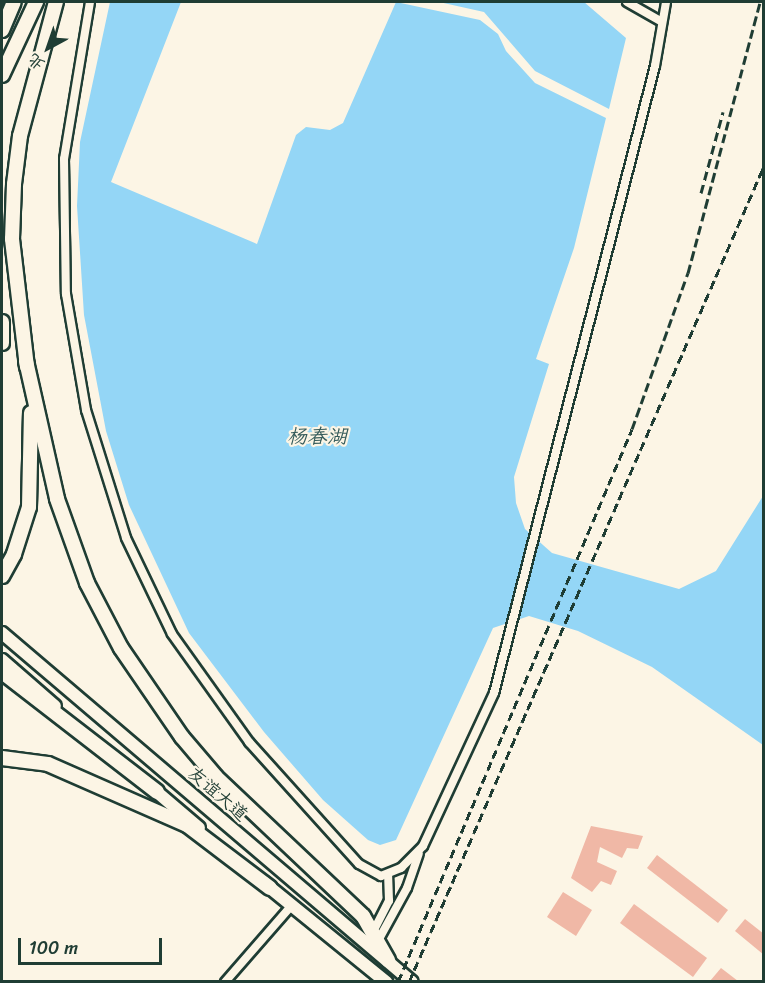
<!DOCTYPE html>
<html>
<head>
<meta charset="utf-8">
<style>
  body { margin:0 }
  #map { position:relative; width:765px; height:983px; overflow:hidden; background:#fcf5e5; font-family:Sriracha,"LXGW WenKai TC",sans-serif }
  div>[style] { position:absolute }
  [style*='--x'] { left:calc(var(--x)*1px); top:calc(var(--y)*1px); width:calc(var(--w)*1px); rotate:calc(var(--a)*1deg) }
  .water>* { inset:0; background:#94d6f6 }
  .building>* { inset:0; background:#f0b8a6 }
  .roads { filter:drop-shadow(2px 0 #1f3d34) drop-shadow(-2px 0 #1f3d34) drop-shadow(0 2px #1f3d34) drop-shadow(0 -2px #1f3d34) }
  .street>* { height:8px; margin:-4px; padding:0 4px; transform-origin:4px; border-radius:4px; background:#fcf5e5 }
  .primary>* { height:12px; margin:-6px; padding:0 6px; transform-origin:6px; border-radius:6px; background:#fcf5e5 }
  .highway>* { height:14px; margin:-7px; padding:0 7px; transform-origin:7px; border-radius:7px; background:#fcf5e5 }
  .rail>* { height:3px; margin-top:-1.5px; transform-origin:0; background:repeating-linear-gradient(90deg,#1f3d34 0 9px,transparent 0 13.5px) }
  span { translate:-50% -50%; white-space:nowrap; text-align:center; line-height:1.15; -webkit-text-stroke:4.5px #fcf5e5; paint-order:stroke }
  .street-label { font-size:18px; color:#1f3d34 }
  .water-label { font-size:20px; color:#365c5b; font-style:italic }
  .frame { position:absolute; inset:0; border:3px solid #1f3d34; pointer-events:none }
  .north { position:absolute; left:18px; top:18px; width:60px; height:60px; -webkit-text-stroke:4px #fcf5e5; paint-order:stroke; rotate:220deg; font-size:16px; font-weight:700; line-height:24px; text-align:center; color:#1f3d34 }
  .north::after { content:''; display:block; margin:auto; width:21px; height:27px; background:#1f3d34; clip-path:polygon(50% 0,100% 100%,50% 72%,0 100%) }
  .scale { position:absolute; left:18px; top:938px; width:144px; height:27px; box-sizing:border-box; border:3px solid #1f3d34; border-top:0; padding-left:8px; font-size:18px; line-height:21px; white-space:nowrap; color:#1f3d34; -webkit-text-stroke:4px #fcf5e5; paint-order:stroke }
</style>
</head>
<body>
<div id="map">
  <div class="water">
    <div style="clip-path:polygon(110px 2px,181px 2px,111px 182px,257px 244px,296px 135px,306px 127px,330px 130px,343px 123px,396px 2px,480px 20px,498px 34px,506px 51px,535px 83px,606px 118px,574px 248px,536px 359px,549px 364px,514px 477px,516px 503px,525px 529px,552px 553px,679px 589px,716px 571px,763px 496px,763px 745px,652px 667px,578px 631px,529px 616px,493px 628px,396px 840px,380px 845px,368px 840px,323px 800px,264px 732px,189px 633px,129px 505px,106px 431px,84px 315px,77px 206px,80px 142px)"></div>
    <div style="clip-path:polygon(439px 2px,584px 2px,626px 38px,609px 109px,535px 71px,484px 12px)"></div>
  </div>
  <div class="building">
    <div style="clip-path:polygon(591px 826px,643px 836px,638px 849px,627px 848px,622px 858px,600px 847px,597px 862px,617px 871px,611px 885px,601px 881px,592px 892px,571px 878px)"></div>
    <div style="clip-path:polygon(657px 855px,728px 910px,718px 923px,647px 868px)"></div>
    <div style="clip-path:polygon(563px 892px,592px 910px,576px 936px,547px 917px)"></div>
    <div style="clip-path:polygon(634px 904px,707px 958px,693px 977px,620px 923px)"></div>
    <div style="clip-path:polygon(745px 919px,764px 934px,764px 955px,735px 931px)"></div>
    <div style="clip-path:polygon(721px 968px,738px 981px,710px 981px)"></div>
  </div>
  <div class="roads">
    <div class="street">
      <div style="--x:90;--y:2;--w:159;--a:99.4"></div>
      <div style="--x:64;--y:159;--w:135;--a:89.2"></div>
      <div style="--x:66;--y:294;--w:118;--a:80.2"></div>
      <div style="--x:86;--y:410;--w:134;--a:72.6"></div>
      <div style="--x:126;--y:538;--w:106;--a:64.4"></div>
      <div style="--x:172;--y:634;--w:133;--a:54.5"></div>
      <div style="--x:249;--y:742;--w:164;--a:48"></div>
      <div style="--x:359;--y:864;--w:25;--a:29"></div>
      <div style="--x:381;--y:876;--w:22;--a:-22"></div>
      <div style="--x:401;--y:868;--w:31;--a:-45"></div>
      <div style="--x:423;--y:846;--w:169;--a:-65.1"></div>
      <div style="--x:494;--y:693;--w:647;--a:-75.6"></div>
      <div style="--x:655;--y:66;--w:65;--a:-80.2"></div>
      <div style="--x:627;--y:2;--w:40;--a:29.7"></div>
      <div style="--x:374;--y:930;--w:33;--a:-63"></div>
      <div style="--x:389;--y:901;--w:26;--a:-92"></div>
      <div style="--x:379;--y:939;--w:58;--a:-61.2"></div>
      <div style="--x:407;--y:888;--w:36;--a:-71"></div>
      <div style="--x:225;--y:982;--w:101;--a:-49"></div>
    </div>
    <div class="primary">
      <div style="--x:2;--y:633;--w:538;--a:40.41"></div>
      <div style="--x:2;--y:660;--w:70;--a:41"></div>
      <div style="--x:151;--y:787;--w:63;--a:40.5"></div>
      <div style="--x:263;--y:882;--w:159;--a:39.1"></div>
    </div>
    <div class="highway">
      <div style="--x:2;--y:30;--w:30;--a:-67"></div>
      <div style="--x:2;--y:75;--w:81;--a:-65"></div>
      <div style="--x:2;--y:322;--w:21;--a:90"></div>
      <div style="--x:26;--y:361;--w:141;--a:77.3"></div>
      <div style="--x:57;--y:499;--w:89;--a:70.3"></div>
      <div style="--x:87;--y:583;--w:73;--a:62.4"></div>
      <div style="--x:121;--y:648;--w:108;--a:55.6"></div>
      <div style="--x:182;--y:737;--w:52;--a:49.6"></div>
      <div style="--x:216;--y:777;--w:202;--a:43.4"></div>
      <div style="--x:363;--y:916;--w:51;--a:60.4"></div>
      <div style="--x:27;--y:367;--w:129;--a:-96.7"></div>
      <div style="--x:12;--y:239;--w:55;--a:-87.9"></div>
      <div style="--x:14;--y:184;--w:48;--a:-82.9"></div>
      <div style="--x:20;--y:136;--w:139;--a:-75"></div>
      <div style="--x:2;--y:576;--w:25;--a:-61"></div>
      <div style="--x:14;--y:554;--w:49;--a:-72.3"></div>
      <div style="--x:29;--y:507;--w:94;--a:-88.8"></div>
      <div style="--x:2;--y:672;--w:196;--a:37.7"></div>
      <div style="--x:2;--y:758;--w:46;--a:7.4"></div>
      <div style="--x:48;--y:764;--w:152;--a:23.7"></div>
      <div style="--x:187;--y:825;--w:104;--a:37.2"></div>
    </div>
  </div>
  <div class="rail">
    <div style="--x:701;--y:193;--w:84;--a:-74.8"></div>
    <div style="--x:398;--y:982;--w:600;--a:-67.06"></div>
    <div style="--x:632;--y:429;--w:166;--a:-70.3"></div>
    <div style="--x:688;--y:273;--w:280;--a:-75.1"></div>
    <div style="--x:409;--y:982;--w:890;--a:-66.49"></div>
  </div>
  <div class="street-label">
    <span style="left:218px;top:794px;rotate:41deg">友谊大道</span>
  </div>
  <div class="water-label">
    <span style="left:317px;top:436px">杨春湖</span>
  </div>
  <div class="frame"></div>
  <div class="north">北</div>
  <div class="scale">100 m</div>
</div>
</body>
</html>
